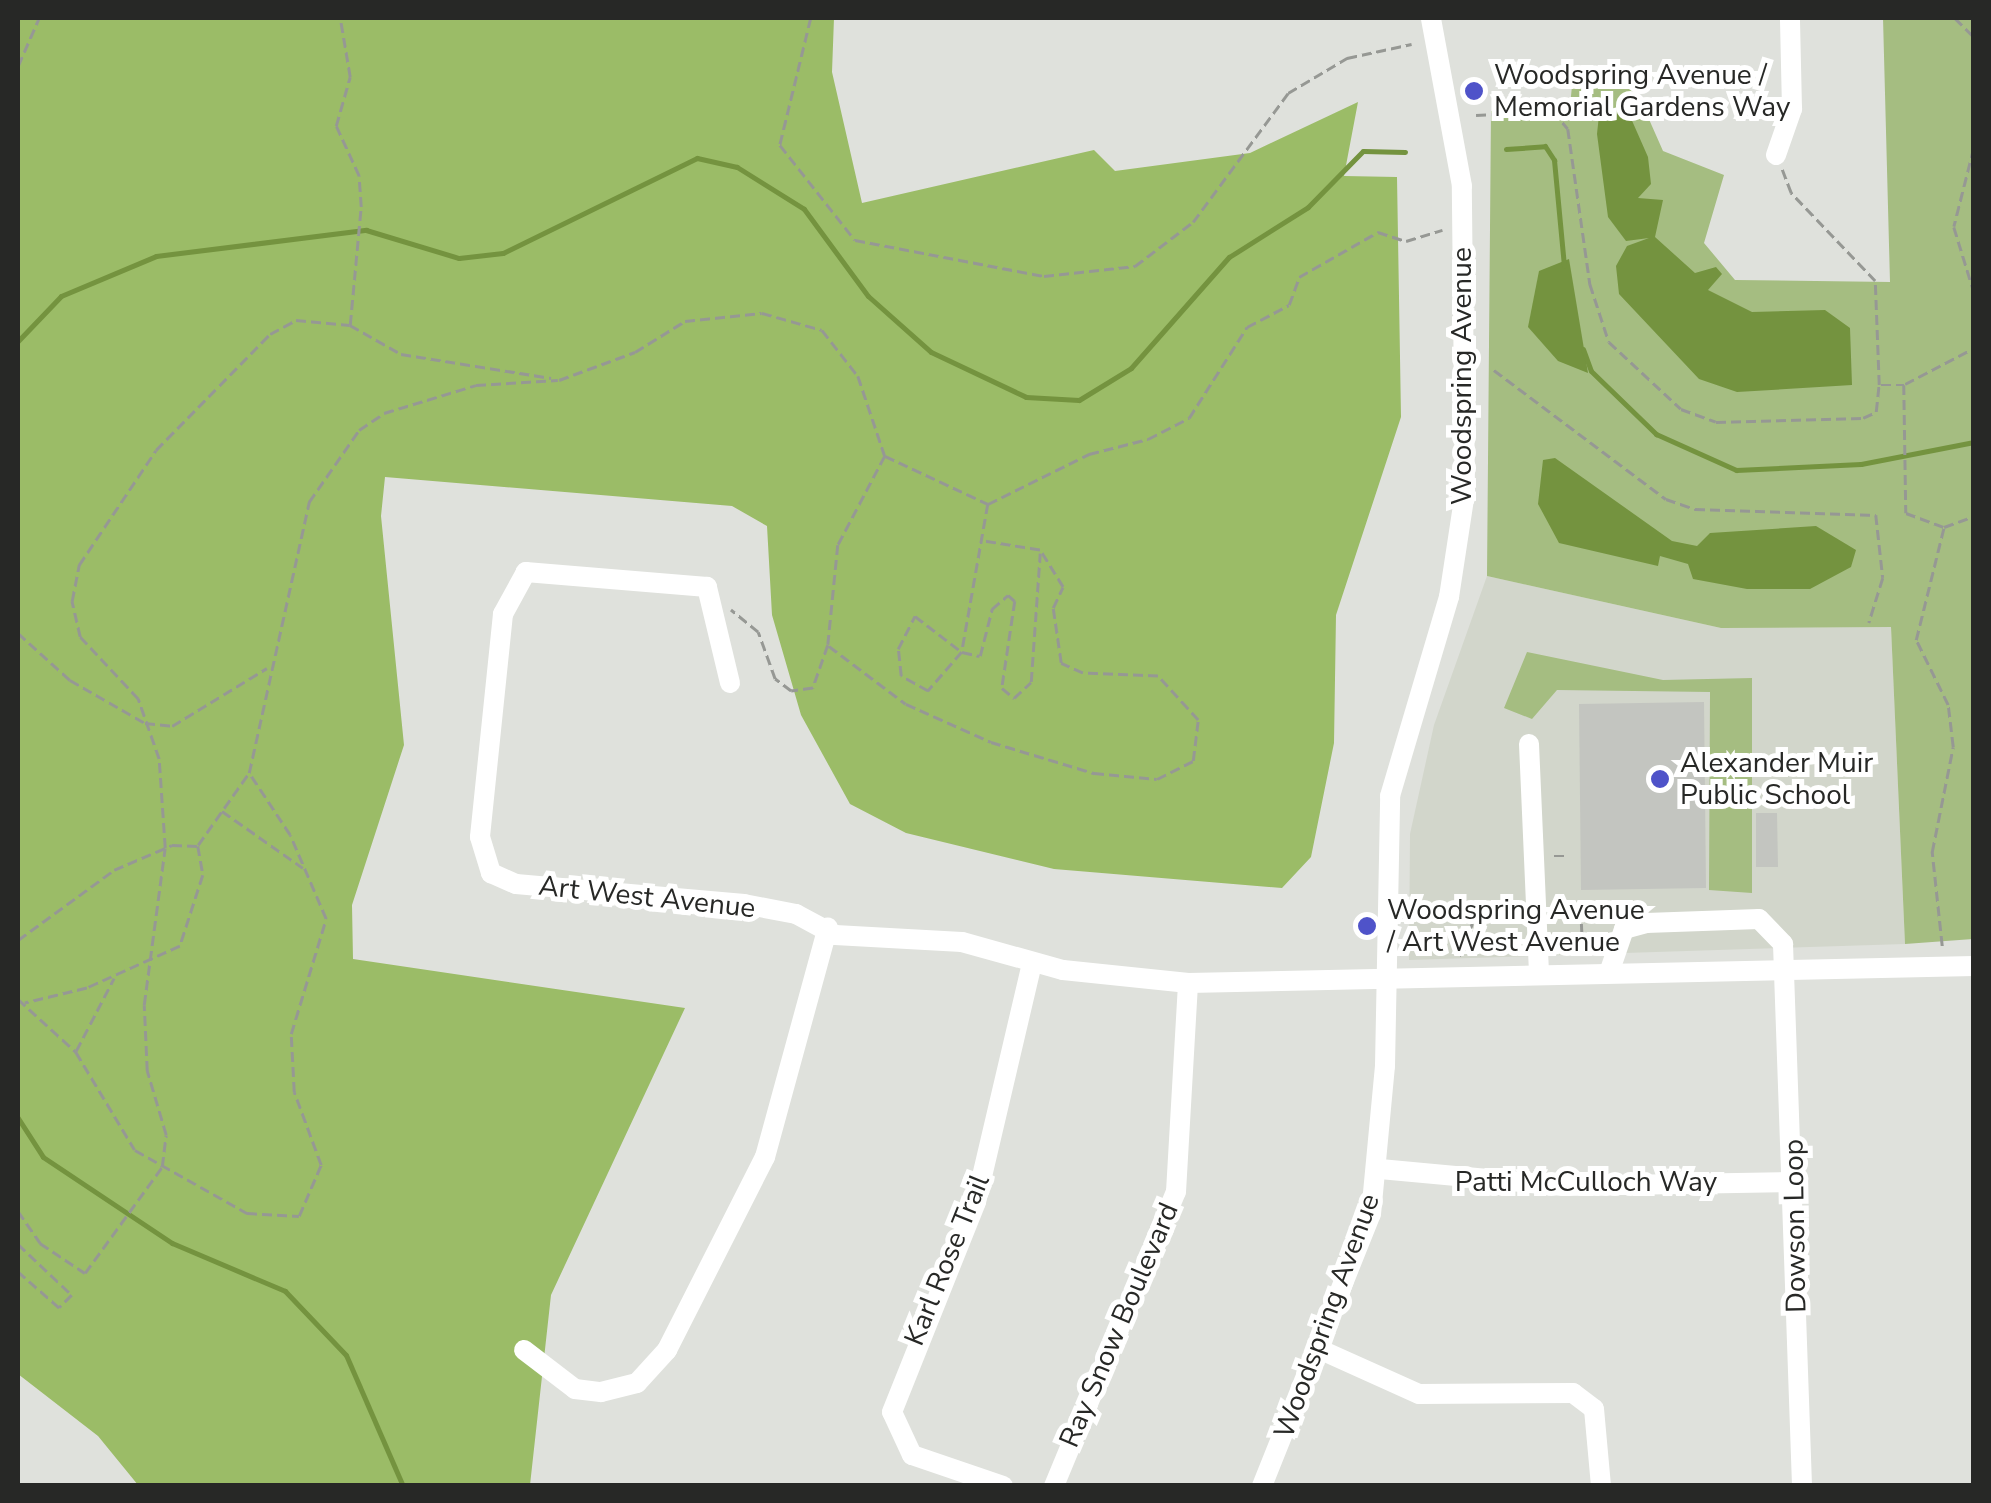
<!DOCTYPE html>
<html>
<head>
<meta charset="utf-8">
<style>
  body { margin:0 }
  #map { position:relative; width:1991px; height:1503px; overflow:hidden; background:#dfe1dc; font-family:"Nunito Sans",sans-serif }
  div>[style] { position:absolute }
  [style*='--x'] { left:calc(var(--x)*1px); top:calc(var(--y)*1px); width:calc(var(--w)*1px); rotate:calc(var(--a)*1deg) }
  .built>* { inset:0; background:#d2d6cb }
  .green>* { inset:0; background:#a5bd81 }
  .forest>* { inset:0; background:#9bbc67 }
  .water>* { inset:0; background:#74933f }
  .stream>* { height:5px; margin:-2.5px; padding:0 2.5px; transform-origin:2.5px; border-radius:2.5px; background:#74933f }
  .building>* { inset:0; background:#c3c5c0 }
  .path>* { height:2.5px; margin-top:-1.25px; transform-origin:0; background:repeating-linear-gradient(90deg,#969894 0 10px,transparent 0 15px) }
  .minor>* { height:20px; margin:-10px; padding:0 10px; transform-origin:10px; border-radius:10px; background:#fff }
  .dots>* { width:28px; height:28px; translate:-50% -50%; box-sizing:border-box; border:5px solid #fff; border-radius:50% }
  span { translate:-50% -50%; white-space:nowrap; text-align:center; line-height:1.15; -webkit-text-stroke:10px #fff; paint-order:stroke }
  .poi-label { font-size:28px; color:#272826 }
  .left { translate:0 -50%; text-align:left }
  .street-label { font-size:28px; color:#272826 }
  .frame { position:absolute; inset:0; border:20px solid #272826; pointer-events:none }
</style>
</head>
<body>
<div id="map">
  <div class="built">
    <div style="clip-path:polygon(1487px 576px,1721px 628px,1891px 627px,1905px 944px,1409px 960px,1410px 834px,1434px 725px)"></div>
  </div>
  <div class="green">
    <div style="clip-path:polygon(1883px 18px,1973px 18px,1973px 939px,1905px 944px,1891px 627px,1721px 628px,1487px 576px,1491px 111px,1570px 106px,1574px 66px,1633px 83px,1663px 151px,1724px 175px,1704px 243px,1735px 280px,1890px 282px)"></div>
    <div style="clip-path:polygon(1527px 652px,1663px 680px,1752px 678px,1752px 893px,1709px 890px,1710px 692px,1557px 690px,1532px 719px,1504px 708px)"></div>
  </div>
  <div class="forest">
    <div style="clip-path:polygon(18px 18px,834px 18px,832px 72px,862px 203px,1094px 150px,1115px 171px,1250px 153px,1358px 102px,1344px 176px,1397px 177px,1401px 417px,1336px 615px,1334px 743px,1311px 857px,1282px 888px,1054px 869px,906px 833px,850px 804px,801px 715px,772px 615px,767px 526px,732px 506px,385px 477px,381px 516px,404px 745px,352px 905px,353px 959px,685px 1008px,551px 1295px,530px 1485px,138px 1485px,98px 1436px,18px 1374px)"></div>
  </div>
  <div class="water">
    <div style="clip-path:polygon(1626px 107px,1648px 157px,1651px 184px,1638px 198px,1663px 200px,1655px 237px,1695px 273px,1716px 267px,1722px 274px,1708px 290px,1752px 312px,1825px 310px,1850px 328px,1852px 385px,1737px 392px,1699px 379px,1619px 294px,1616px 266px,1627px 246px,1649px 238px,1626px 241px,1608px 217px,1597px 134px,1599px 115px)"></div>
    <div style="clip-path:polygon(1569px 259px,1588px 373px,1558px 361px,1528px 327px,1539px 271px)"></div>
    <div style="clip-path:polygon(1555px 458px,1672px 541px,1697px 546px,1710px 533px,1816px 526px,1856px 550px,1851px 567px,1810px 589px,1747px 589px,1693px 579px,1688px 564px,1660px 556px,1658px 566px,1559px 543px,1538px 504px,1543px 460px)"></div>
  </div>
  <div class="stream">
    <div style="--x:1506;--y:149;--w:39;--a:-4"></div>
    <div style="--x:1545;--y:146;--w:17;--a:57"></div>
    <div style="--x:1554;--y:160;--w:106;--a:84.6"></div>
    <div style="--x:18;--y:341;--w:62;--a:-46.3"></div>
    <div style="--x:61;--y:296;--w:103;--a:-22.8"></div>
    <div style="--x:156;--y:256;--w:212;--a:-7.1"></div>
    <div style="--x:366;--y:230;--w:97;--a:16.8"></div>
    <div style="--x:459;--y:258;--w:44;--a:-6.5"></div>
    <div style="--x:503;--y:253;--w:216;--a:-26.1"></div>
    <div style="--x:697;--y:158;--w:41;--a:12.7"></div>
    <div style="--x:737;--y:167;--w:79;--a:32.1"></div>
    <div style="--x:804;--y:209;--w:108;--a:53.7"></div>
    <div style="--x:868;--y:296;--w:84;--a:41.6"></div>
    <div style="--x:931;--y:352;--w:105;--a:25.3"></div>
    <div style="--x:1026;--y:397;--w:53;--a:3.2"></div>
    <div style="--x:1079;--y:400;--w:61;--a:-31.6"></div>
    <div style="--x:1131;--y:368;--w:148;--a:-48.6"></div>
    <div style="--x:1229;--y:257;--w:93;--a:-32.3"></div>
    <div style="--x:1308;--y:207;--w:78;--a:-45.5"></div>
    <div style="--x:1363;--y:151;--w:42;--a:1.4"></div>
    <div style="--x:1583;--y:349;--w:23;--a:70"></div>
    <div style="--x:1591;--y:371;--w:91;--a:44.1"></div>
    <div style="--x:1656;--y:434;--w:88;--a:24.2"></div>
    <div style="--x:1736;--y:470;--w:125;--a:-2.7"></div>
    <div style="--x:1861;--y:464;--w:115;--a:-11"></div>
    <div style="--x:18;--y:1118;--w:46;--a:57.3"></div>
    <div style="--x:43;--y:1157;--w:155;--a:33.7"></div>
    <div style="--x:172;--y:1243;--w:123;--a:23"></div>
    <div style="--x:285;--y:1291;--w:88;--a:46.4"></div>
    <div style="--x:346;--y:1355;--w:143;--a:66.5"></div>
  </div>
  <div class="building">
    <div style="clip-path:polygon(1704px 702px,1706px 888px,1581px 890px,1579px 704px)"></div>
    <div style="clip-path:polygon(1756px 813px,1777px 813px,1778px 867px,1756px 867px)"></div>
  </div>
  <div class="path">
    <div style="--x:811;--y:18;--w:131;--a:103.7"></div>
    <div style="--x:780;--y:145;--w:121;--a:51.7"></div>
    <div style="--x:855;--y:240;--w:192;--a:10.8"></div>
    <div style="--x:1044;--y:276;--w:92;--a:-6.3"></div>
    <div style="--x:1135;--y:266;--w:73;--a:-37.2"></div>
    <div style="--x:1193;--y:222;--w:160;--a:-53.6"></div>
    <div style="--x:1288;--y:93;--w:69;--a:-30.7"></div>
    <div style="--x:1347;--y:58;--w:66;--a:-12.2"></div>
    <div style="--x:1955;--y:18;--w:27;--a:45"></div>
    <div style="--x:18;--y:66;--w:52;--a:-66.4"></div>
    <div style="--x:1476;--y:115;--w:77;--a:-3"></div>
    <div style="--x:1553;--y:111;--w:23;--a:50"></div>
    <div style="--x:1568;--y:129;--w:157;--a:81.9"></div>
    <div style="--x:1590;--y:284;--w:61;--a:71.9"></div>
    <div style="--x:1609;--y:342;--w:98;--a:42.9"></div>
    <div style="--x:1681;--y:409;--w:37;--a:20"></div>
    <div style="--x:1716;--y:422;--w:147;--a:-1.6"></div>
    <div style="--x:1863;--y:418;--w:14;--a:-25"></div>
    <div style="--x:1876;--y:412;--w:27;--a:-84"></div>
    <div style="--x:1879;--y:385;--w:104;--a:-92.2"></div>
    <div style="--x:1875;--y:281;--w:122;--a:-133.7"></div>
    <div style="--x:1791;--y:193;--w:25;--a:-111"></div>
    <div style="--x:1974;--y:148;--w:81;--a:104.2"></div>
    <div style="--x:1954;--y:227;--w:68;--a:72.9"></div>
    <div style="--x:350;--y:325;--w:59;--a:29.6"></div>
    <div style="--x:401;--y:354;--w:152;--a:9.1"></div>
    <div style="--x:1494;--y:370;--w:215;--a:36.9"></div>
    <div style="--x:1666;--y:499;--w:31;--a:19"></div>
    <div style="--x:1695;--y:509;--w:181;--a:1.9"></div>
    <div style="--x:1876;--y:515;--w:63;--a:83.7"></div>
    <div style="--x:1883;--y:578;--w:47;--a:107.3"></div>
    <div style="--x:559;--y:380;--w:81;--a:-20.2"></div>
    <div style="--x:635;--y:352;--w:59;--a:-31.8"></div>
    <div style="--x:685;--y:321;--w:77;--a:-5.9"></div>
    <div style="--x:762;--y:313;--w:62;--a:15.8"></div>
    <div style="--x:822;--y:330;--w:58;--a:52"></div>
    <div style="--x:858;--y:376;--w:84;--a:71.4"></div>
    <div style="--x:885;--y:456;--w:101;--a:117.8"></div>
    <div style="--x:838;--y:545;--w:100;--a:95.7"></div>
    <div style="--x:828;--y:645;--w:46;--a:109.2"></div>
    <div style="--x:813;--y:688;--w:22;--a:172"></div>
    <div style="--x:791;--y:691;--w:20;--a:-143"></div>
    <div style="--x:775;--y:679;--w:50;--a:-109.9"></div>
    <div style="--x:758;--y:632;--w:35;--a:-141"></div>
    <div style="--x:1905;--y:384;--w:78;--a:-27.6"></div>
    <div style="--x:1881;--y:385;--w:23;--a:0"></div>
    <div style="--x:1904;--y:385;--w:128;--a:89.1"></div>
    <div style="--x:1906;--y:513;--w:40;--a:20.2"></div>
    <div style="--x:1944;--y:527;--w:32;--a:-20"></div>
    <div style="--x:885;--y:456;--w:114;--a:25"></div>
    <div style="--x:988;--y:504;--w:113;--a:-26.3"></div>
    <div style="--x:1089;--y:454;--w:61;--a:-14.3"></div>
    <div style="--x:1148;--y:439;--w:46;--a:-27.1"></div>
    <div style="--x:1189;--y:418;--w:108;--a:-57.5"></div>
    <div style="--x:1247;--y:327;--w:47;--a:-27.6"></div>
    <div style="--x:1289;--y:305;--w:30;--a:-70"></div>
    <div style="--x:1299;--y:277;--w:91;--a:-29.7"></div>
    <div style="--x:1378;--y:232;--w:29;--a:18"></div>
    <div style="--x:1406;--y:241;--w:38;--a:-17"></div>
    <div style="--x:988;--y:504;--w:150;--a:100"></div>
    <div style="--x:962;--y:652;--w:52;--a:131.1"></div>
    <div style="--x:928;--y:691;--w:31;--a:-151"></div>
    <div style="--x:901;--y:676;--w:27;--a:-96"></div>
    <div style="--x:898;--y:649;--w:37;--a:-63"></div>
    <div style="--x:915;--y:616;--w:59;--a:37.5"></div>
    <div style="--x:962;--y:652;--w:18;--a:13"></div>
    <div style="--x:980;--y:656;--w:49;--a:-75.7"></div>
    <div style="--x:992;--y:609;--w:21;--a:-41"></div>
    <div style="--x:1008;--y:595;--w:9;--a:41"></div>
    <div style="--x:1015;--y:601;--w:88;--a:98.5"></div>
    <div style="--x:1002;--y:688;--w:16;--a:40"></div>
    <div style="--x:1014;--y:698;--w:23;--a:-43"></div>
    <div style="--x:1031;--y:682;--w:129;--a:-86"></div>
    <div style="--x:18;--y:633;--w:70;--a:42.1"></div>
    <div style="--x:70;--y:680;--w:86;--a:29.8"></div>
    <div style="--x:145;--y:723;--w:27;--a:6"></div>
    <div style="--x:172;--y:726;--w:111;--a:-31.4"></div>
    <div style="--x:829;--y:646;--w:96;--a:37"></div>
    <div style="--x:906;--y:704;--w:93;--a:24.1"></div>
    <div style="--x:991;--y:742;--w:108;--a:16.8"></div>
    <div style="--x:1094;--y:773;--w:63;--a:5.4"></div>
    <div style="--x:1157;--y:779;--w:40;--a:-26.6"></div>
    <div style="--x:1193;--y:761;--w:41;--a:-83"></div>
    <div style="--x:1198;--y:720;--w:59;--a:-132.3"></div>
    <div style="--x:1158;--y:676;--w:75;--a:-177.7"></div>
    <div style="--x:1083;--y:673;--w:24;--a:-156"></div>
    <div style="--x:1061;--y:663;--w:56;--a:-98.3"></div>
    <div style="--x:1053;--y:608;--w:23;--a:-65"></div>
    <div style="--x:1063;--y:587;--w:44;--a:-121.9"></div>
    <div style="--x:1040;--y:550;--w:57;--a:-170.9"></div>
    <div style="--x:222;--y:811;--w:99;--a:35.1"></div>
    <div style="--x:198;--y:845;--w:87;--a:-54.8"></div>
    <div style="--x:1554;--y:856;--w:15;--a:0"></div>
    <div style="--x:1557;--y:908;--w:59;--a:-1"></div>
    <div style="--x:1581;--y:909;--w:44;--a:87.4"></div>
    <div style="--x:18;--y:940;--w:119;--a:-36.1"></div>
    <div style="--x:114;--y:870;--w:63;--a:-23.3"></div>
    <div style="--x:172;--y:845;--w:26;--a:2"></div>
    <div style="--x:198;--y:846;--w:29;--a:80"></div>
    <div style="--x:203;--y:875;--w:75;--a:107.9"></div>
    <div style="--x:180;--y:946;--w:102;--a:155.7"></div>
    <div style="--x:87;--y:988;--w:64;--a:166.4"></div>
    <div style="--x:1942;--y:946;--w:95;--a:-96.1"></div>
    <div style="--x:1932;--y:852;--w:107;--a:-78.7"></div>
    <div style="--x:1953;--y:747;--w:42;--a:-96.8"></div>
    <div style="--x:1948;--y:705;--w:72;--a:-116.2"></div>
    <div style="--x:1916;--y:640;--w:116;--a:-76.1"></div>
    <div style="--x:1459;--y:956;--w:35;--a:-68"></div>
    <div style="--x:18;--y:999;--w:79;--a:42.4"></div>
    <div style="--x:76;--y:1052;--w:114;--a:59"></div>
    <div style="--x:135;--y:1150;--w:129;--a:29.4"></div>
    <div style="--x:247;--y:1213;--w:52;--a:3.3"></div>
    <div style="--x:299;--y:1216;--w:56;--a:-66.7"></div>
    <div style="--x:321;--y:1165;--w:78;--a:-110.3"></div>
    <div style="--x:294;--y:1092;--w:58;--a:-93"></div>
    <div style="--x:291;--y:1034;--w:120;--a:-73.1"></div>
    <div style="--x:326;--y:919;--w:91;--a:-113.2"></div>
    <div style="--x:290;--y:835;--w:74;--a:-123.5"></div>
    <div style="--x:249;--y:773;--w:278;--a:-77.5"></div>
    <div style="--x:309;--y:502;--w:88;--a:-55.2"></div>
    <div style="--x:359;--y:430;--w:30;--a:-34"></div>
    <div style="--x:384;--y:413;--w:96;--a:-16.9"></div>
    <div style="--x:476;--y:385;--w:82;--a:-3.5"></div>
    <div style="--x:76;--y:1051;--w:82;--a:-62.5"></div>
    <div style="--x:18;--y:1211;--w:39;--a:55"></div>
    <div style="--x:40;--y:1243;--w:54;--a:33.7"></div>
    <div style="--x:85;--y:1273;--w:131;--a:-54"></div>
    <div style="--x:162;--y:1167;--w:32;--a:-83"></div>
    <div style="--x:166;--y:1135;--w:67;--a:-106.5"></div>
    <div style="--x:147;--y:1071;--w:66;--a:-92.6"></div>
    <div style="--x:144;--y:1005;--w:158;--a:-82.4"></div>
    <div style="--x:165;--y:848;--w:89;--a:-93.9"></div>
    <div style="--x:159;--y:759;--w:64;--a:-109.3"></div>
    <div style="--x:138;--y:699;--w:85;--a:-133.1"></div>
    <div style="--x:80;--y:637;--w:37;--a:-103"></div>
    <div style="--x:72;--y:601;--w:37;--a:-79"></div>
    <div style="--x:79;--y:565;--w:138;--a:-56.2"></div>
    <div style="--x:156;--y:450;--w:163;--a:-45.5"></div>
    <div style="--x:270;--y:334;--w:30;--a:-28"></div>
    <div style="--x:296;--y:320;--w:54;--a:5.3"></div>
    <div style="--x:350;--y:325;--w:119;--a:-84.7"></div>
    <div style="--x:361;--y:207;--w:31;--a:-94"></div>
    <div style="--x:359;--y:176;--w:55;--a:-114.7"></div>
    <div style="--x:336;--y:126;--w:51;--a:-74.1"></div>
    <div style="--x:350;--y:77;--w:60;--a:-99.6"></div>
    <div style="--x:18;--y:1244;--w:74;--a:43.4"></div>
    <div style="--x:72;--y:1295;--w:18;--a:135"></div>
    <div style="--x:59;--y:1308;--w:55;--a:-138.7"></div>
  </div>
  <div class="minor">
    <div style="--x:1776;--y:155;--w:49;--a:-70.8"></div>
    <div style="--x:1792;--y:109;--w:91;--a:-91.3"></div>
    <div style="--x:730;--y:683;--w:99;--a:-103.5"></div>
    <div style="--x:707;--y:587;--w:182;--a:-175.3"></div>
    <div style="--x:526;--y:572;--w:48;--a:118.7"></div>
    <div style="--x:503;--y:614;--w:224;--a:95.9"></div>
    <div style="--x:480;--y:837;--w:38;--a:73"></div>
    <div style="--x:491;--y:873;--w:27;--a:24"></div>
    <div style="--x:516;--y:884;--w:229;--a:5"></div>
    <div style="--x:744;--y:904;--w:53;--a:10.9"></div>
    <div style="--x:796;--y:914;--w:44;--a:28.3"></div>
    <div style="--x:835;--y:935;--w:127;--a:3.2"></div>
    <div style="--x:962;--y:942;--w:105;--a:15.5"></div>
    <div style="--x:1063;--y:970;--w:126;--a:5.9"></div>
    <div style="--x:1188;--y:983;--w:786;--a:-1.24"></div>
    <div style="--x:1529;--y:744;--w:227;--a:87.5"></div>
    <div style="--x:1610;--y:970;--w:43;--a:-71.1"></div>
    <div style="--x:1624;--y:929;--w:23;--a:-15"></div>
    <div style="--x:1646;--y:923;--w:113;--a:-2"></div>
    <div style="--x:1759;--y:919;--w:35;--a:46"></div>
    <div style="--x:1783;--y:944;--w:542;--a:87.99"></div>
    <div style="--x:1380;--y:1169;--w:184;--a:5.3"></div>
    <div style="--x:1563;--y:1186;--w:230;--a:-1"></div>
    <div style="--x:524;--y:1350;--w:64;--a:37.4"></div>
    <div style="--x:575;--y:1389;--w:26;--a:7"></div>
    <div style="--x:601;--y:1392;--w:37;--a:-14"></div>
    <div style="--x:637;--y:1383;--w:45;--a:-47.7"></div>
    <div style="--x:667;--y:1350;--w:216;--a:-63.1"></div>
    <div style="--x:765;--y:1157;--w:238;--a:-74.7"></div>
    <div style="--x:1321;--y:1350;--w:107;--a:24.2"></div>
    <div style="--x:1419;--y:1394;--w:154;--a:-0.4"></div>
    <div style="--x:1573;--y:1393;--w:26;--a:37"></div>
    <div style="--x:1594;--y:1409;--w:77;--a:84.8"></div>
    <div style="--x:1003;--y:1486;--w:96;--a:-161.2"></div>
    <div style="--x:912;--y:1455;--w:47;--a:-114.9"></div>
    <div style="--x:892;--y:1412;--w:226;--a:-68.2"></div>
    <div style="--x:976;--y:1202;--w:244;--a:-76.8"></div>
    <div style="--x:1054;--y:1486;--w:318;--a:-67.5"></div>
    <div style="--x:1176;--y:1192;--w:209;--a:-86.7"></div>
    <div style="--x:1262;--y:1486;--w:293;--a:-68.2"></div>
    <div style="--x:1371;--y:1214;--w:149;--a:-84.6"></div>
    <div style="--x:1385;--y:1066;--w:270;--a:-88.9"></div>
    <div style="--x:1390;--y:796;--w:208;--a:-73.5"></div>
    <div style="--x:1449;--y:597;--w:106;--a:-81.3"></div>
    <div style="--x:1465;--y:492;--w:306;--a:-90.6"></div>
    <div style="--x:1462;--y:186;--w:171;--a:-100.5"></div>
  </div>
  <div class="dots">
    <div style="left:1474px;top:91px;background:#4f53c9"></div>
    <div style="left:1660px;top:779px;background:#4f53c9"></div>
    <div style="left:1367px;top:926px;background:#4f53c9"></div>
  </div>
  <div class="poi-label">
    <span class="left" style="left:1494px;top:91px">Woodspring Avenue /<br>Memorial Gardens Way</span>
    <span class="left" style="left:1680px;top:779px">Alexander Muir<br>Public School</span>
    <span class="left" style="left:1387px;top:926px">Woodspring Avenue<br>/ Art West Avenue</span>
  </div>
  <div class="street-label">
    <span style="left:1462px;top:376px;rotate:-90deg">Woodspring Avenue</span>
    <span style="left:647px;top:897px;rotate:6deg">Art West Avenue</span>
    <span style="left:1586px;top:1182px">Patti McCulloch Way</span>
    <span style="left:1795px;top:1226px;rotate:-91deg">Dowson Loop</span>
    <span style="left:947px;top:1260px;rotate:-68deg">Karl Rose Trail</span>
    <span style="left:1327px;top:1316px;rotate:-70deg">Woodspring Avenue</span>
    <span style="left:1119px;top:1325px;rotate:-67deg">Ray Snow Boulevard</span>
  </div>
  <div class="frame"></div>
</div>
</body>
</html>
